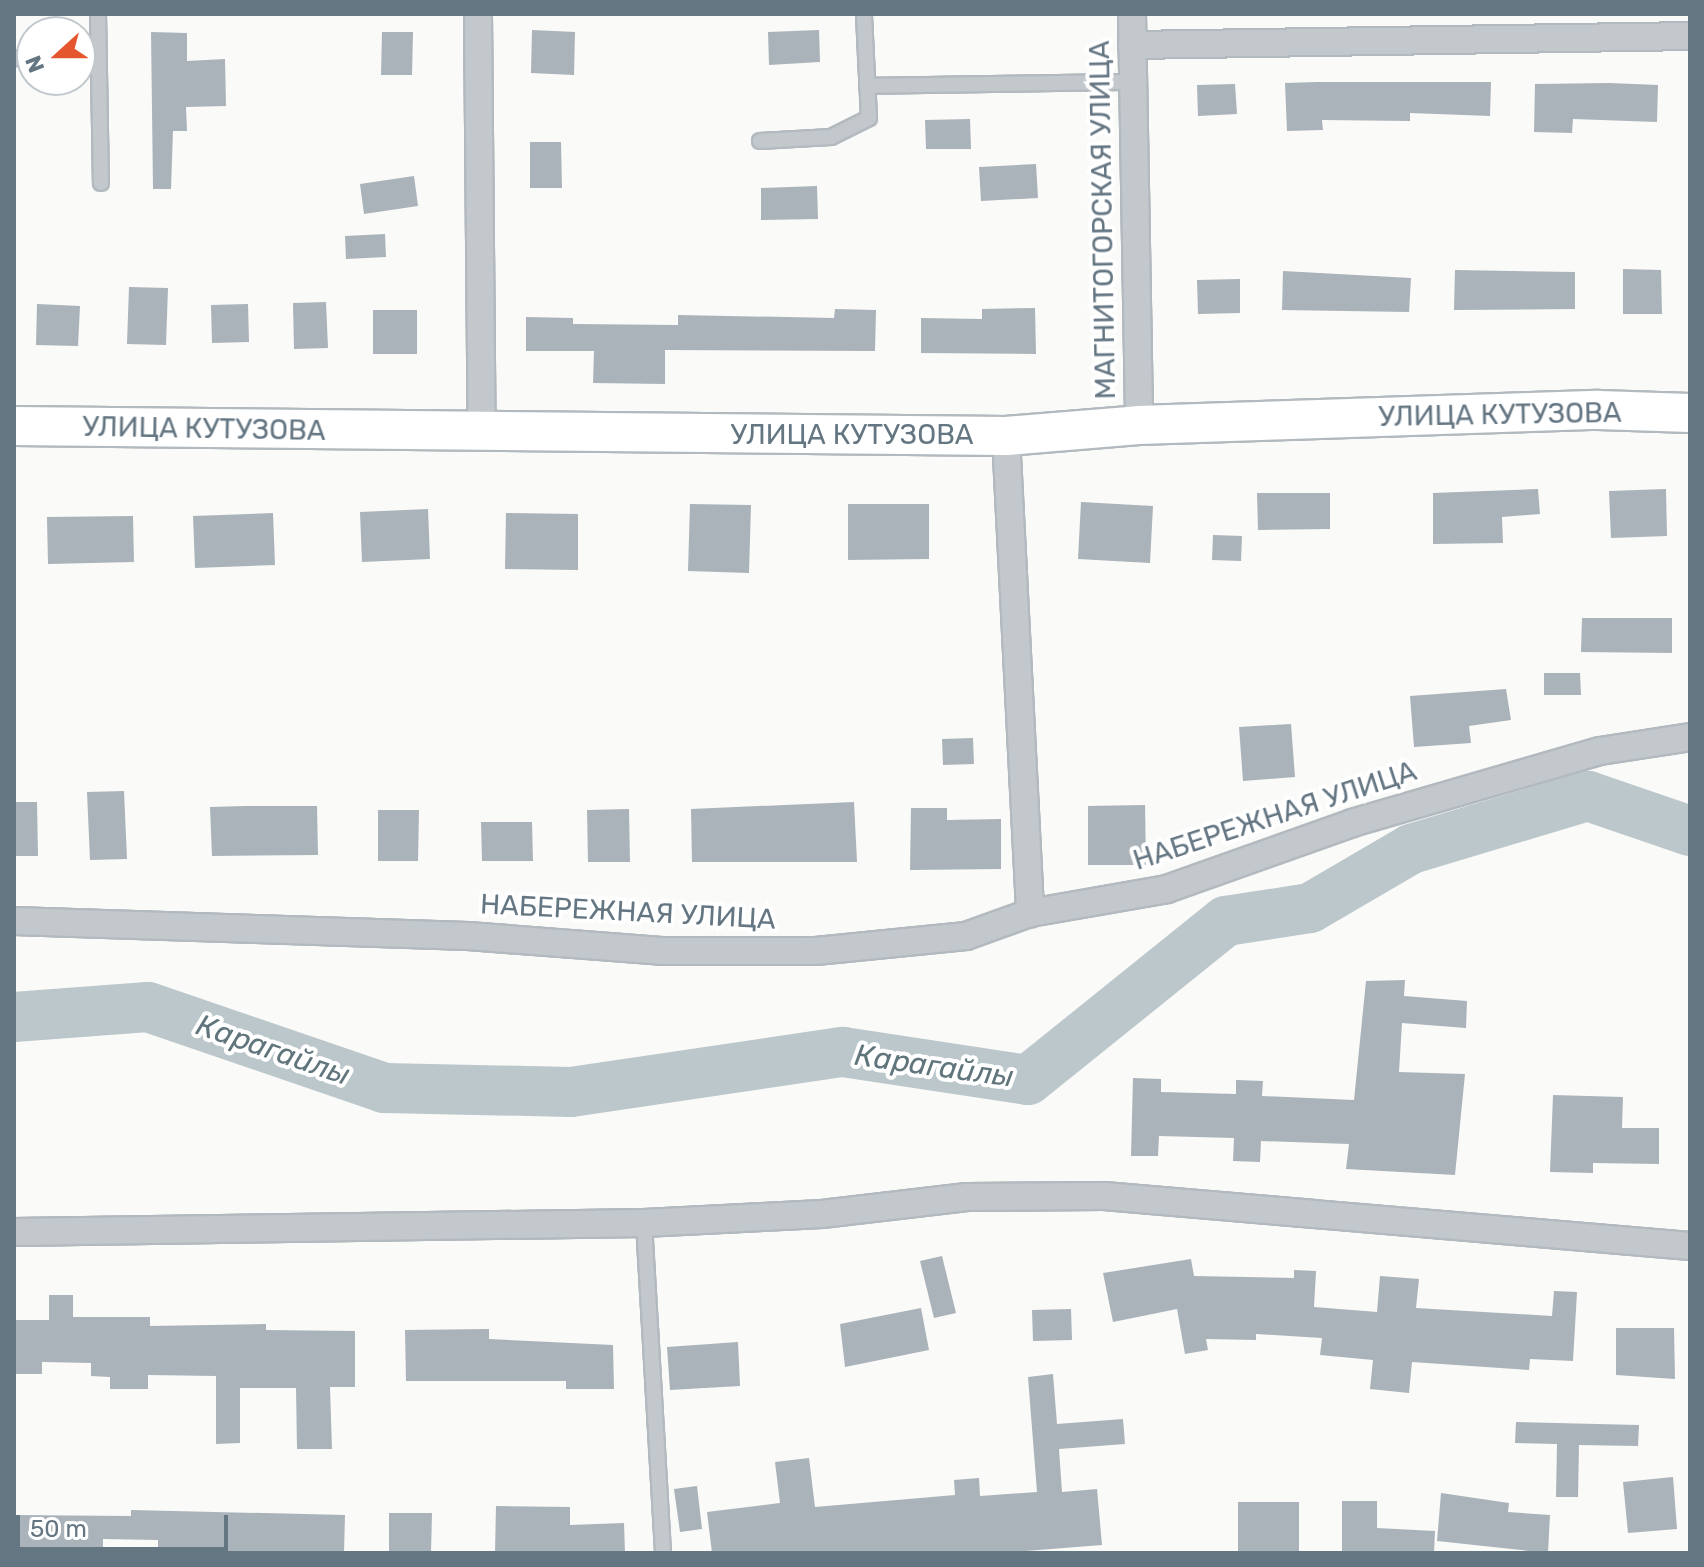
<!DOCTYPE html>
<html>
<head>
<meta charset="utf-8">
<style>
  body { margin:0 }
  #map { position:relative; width:1704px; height:1567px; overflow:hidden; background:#fafaf8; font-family:Rubik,sans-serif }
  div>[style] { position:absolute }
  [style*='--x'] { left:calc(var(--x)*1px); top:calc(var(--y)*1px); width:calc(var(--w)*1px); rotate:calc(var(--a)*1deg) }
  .river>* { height:50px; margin:-25px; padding:0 25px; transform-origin:25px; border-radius:25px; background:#bbc7cb }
  .building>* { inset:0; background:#aab3b9 }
  .roads { filter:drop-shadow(2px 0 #b3babf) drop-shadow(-2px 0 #b3babf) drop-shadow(0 2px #b3babf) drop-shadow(0 -2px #b3babf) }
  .lane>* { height:14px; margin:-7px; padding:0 7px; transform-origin:7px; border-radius:7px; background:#c3c8cc }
  .street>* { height:26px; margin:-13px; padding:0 13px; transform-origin:13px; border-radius:13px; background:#c3c8cc }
  .secondary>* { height:38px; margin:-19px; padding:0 19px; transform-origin:19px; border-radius:19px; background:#fff }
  span { translate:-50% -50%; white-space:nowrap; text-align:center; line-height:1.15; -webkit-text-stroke:8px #fff; paint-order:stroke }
  .street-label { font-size:28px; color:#657683 }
  .water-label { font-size:30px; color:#60757c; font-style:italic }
  .frame { position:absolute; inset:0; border:16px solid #657683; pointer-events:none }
  .north { position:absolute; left:16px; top:16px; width:80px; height:80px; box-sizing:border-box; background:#fff; border:2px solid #c1c8cd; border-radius:50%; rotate:249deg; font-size:22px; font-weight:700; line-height:32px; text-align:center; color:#657683 }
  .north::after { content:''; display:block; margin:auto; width:28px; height:36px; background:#e4572e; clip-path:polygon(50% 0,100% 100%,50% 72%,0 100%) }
  .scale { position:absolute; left:16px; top:1515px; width:212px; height:36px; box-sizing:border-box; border:4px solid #657683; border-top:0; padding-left:10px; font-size:24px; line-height:28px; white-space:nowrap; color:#657683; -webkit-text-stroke:6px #fff; paint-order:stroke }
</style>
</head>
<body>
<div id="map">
  <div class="river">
    <div style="--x:14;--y:1017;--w:134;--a:-4.3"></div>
    <div style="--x:148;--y:1007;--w:250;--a:18.9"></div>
    <div style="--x:384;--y:1088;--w:187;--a:1.2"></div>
    <div style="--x:571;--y:1092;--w:275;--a:-8.4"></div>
    <div style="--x:843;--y:1052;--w:187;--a:8.6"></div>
    <div style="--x:1028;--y:1080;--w:254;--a:-38.8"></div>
    <div style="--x:1226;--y:921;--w:85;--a:-8.8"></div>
    <div style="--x:1310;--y:908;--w:117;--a:-30.3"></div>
    <div style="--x:1411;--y:849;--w:185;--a:-16.7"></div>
    <div style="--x:1588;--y:796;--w:108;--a:18.9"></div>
  </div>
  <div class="building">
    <div style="clip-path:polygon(532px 30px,575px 32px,574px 75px,531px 73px)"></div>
    <div style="clip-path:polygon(819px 30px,820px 62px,769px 65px,768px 32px)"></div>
    <div style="clip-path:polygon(151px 32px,187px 33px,187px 61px,225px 59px,226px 106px,186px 107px,187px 131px,173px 131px,171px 189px,153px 189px)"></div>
    <div style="clip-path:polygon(382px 32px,413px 32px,412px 75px,381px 75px)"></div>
    <div style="clip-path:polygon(1317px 82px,1491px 82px,1490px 116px,1410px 113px,1410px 121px,1322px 120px,1323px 130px,1287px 131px,1285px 83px)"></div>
    <div style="clip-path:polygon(1609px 83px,1658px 85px,1657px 122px,1573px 119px,1572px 133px,1534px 132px,1535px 84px)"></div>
    <div style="clip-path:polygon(1235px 84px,1237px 114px,1198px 116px,1197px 85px)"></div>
    <div style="clip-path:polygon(970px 119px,971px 149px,926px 149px,925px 120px)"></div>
    <div style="clip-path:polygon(530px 142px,561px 142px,562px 188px,530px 188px)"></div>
    <div style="clip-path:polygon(1036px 164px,1038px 198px,981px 201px,979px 167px)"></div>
    <div style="clip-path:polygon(414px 176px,418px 206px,364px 214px,360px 184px)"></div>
    <div style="clip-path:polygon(817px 186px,818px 219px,761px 220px,761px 188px)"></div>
    <div style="clip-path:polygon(385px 234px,386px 257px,346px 259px,345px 236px)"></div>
    <div style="clip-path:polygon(1623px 269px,1661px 270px,1662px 314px,1623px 314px)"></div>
    <div style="clip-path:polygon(1455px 270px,1575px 272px,1575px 309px,1454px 310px)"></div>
    <div style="clip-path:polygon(1283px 271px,1411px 278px,1409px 312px,1282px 310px)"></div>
    <div style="clip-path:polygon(1240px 279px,1240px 313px,1198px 314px,1197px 280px)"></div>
    <div style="clip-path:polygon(129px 287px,168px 288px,166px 345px,127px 344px)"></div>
    <div style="clip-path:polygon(326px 302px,328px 348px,294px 349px,293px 303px)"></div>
    <div style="clip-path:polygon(37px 304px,80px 306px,78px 346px,36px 345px)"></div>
    <div style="clip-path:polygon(248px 304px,249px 342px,212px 343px,211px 305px)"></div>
    <div style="clip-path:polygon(1035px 308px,1036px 354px,921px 353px,921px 318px,982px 319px,982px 309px)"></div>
    <div style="clip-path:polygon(835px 309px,876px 310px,875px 351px,665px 350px,665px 384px,593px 383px,594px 351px,526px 351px,526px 317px,573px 318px,573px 324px,678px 325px,678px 315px,834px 318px)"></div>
    <div style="clip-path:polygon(373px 310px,417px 310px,417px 354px,373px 354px)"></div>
    <div style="clip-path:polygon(1538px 489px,1540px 514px,1502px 517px,1503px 543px,1433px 544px,1433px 493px)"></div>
    <div style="clip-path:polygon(1666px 489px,1667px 536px,1611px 538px,1609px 491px)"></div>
    <div style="clip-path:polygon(1257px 493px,1330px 493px,1330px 529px,1258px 530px)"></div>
    <div style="clip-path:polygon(1081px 502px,1153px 506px,1150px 563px,1078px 559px)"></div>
    <div style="clip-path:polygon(690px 504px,751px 505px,749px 573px,688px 571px)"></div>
    <div style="clip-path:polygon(848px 504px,929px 504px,929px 559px,848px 560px)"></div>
    <div style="clip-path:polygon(428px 509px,430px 559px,362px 562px,360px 512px)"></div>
    <div style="clip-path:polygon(273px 513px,275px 565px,195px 568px,193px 516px)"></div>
    <div style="clip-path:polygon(506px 513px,578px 514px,578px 570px,505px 569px)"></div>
    <div style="clip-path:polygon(133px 516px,134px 562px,48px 564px,47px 517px)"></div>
    <div style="clip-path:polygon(1213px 535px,1242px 536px,1241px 561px,1212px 560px)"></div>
    <div style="clip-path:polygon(1582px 618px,1672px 618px,1672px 653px,1581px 652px)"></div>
    <div style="clip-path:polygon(1544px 673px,1580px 673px,1581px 695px,1544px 695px)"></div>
    <div style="clip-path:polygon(1506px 689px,1511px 720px,1469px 726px,1471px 743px,1414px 747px,1410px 696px)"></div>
    <div style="clip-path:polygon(1291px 724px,1295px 777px,1243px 781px,1239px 727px)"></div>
    <div style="clip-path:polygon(973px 738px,974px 764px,943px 765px,942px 739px)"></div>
    <div style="clip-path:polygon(124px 791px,127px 859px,90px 860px,87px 792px)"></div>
    <div style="clip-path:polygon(14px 802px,37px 802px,38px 856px,14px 856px)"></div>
    <div style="clip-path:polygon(854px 802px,857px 862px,692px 862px,691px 809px)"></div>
    <div style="clip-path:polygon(1145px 805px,1146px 865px,1088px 865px,1088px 806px)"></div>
    <div style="clip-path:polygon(245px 806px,317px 806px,318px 855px,212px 856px,210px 807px)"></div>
    <div style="clip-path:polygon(911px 808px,947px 808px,947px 820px,1001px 819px,1001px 869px,910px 870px)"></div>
    <div style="clip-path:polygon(629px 809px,630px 862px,588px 862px,587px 810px)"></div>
    <div style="clip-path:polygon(378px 810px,419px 810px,418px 861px,378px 861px)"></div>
    <div style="clip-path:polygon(481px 822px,532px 822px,533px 861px,482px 861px)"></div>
    <div style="clip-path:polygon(1405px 980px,1404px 996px,1467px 1001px,1466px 1028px,1402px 1023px,1399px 1072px,1465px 1074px,1455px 1175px,1346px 1169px,1349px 1144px,1261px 1141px,1260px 1162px,1233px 1161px,1234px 1138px,1159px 1136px,1158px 1156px,1131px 1156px,1133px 1078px,1161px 1079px,1161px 1092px,1236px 1094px,1236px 1080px,1263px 1081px,1262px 1096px,1354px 1100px,1366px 981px)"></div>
    <div style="clip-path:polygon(1553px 1095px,1623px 1097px,1622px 1128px,1659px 1128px,1659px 1164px,1593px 1163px,1593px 1173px,1550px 1172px)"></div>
    <div style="clip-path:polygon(942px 1256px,956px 1313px,934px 1318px,920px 1261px)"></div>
    <div style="clip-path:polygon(1191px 1259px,1194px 1276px,1294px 1278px,1294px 1270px,1316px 1271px,1314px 1307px,1377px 1312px,1380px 1276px,1419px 1279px,1416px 1308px,1552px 1316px,1554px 1291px,1577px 1292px,1573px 1361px,1530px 1359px,1529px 1370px,1412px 1362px,1409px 1393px,1370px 1389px,1373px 1360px,1320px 1355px,1322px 1338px,1256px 1334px,1256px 1340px,1206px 1339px,1208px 1350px,1185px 1354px,1177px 1309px,1113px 1322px,1103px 1273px)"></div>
    <div style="clip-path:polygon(49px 1295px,73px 1295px,73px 1317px,150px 1317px,150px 1326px,266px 1324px,266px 1330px,355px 1331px,355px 1387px,330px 1387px,332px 1449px,297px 1449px,296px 1388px,240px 1388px,240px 1443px,216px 1444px,216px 1376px,148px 1375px,148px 1389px,110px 1389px,110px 1377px,91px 1376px,91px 1363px,42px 1362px,42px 1374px,14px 1374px,14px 1320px,49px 1320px)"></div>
    <div style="clip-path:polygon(921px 1308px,929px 1350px,845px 1367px,840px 1324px)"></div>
    <div style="clip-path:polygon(1071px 1309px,1072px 1340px,1033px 1341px,1032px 1310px)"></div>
    <div style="clip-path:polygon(1616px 1328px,1674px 1328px,1675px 1379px,1616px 1375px)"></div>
    <div style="clip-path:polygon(489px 1329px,489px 1339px,613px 1345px,614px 1389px,566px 1389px,566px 1381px,406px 1381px,405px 1330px)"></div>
    <div style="clip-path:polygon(738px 1342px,740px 1386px,670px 1390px,667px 1347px)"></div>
    <div style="clip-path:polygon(1053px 1374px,1057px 1424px,1123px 1419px,1125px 1444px,1059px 1449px,1062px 1492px,1097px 1489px,1102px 1545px,1001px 1553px,712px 1553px,707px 1512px,780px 1503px,775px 1462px,809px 1458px,815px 1507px,955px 1495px,954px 1480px,979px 1478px,980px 1496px,1037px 1492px,1028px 1377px)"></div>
    <div style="clip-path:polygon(1516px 1422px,1639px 1425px,1638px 1446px,1579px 1445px,1578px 1497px,1556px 1497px,1557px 1444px,1515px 1443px)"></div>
    <div style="clip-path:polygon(1673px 1477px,1677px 1529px,1628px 1533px,1623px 1482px)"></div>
    <div style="clip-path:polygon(697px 1486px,702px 1529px,680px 1532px,674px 1489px)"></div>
    <div style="clip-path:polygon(1441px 1493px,1509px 1503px,1508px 1512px,1550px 1515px,1548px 1553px,1437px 1541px)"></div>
    <div style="clip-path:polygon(1342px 1501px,1377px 1501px,1377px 1528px,1435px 1531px,1434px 1553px,1342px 1553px)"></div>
    <div style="clip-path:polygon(1238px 1502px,1299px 1502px,1299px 1553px,1238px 1553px)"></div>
    <div style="clip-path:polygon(496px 1506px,570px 1507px,570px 1525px,624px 1523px,625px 1553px,495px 1553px)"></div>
    <div style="clip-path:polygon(131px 1510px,345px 1515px,344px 1553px,158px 1553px,158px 1540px,103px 1539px,103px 1553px,14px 1552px,14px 1515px,131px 1516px)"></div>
    <div style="clip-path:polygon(389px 1513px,432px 1513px,431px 1553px,389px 1553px)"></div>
  </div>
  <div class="roads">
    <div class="lane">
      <div style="--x:98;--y:14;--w:169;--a:89"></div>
      <div style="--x:14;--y:58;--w:18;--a:3"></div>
      <div style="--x:80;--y:62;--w:19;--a:3"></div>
      <div style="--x:867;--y:86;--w:265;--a:-0.9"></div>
      <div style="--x:760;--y:141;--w:71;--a:-3.2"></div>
      <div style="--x:831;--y:137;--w:42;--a:-26.6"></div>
      <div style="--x:869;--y:118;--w:104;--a:-92.8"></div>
      <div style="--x:644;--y:1223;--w:331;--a:86.7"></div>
    </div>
    <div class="street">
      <div style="--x:478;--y:14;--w:419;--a:89.5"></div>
      <div style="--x:1132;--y:14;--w:411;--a:89"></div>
      <div style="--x:1132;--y:45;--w:558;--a:-0.92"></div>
      <div style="--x:1006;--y:436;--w:478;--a:87.1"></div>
      <div style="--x:14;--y:921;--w:454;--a:1.9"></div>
      <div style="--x:468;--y:936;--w:194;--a:4.4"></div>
      <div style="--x:661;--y:951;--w:155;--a:0"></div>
      <div style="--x:816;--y:951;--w:151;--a:-5.7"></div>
      <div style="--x:966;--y:936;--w:68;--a:-19.8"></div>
      <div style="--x:1030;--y:913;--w:139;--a:-9.9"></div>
      <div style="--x:1167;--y:889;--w:196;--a:-19.6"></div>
      <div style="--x:1352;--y:823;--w:258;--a:-16.2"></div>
      <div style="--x:1600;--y:751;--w:91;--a:-8.8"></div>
      <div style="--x:14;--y:1232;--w:630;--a:-0.82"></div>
      <div style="--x:644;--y:1223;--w:178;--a:-2.9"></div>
      <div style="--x:822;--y:1214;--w:146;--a:-6.7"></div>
      <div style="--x:967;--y:1197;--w:137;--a:-0.4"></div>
      <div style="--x:1104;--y:1196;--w:588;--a:4.88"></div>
    </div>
    <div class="secondary">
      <div style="--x:14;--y:426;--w:992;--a:0.58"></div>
      <div style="--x:1006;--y:436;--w:133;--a:-4.7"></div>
      <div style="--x:1139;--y:425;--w:459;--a:-1.9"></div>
      <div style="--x:1598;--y:410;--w:92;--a:1.9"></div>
    </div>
  </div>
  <div class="street-label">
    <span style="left:1103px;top:220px;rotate:-91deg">МАГНИТОГОРСКАЯ УЛИЦА</span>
    <span style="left:1500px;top:415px;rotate:-1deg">УЛИЦА КУТУЗОВА</span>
    <span style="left:204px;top:429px;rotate:1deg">УЛИЦА КУТУЗОВА</span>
    <span style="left:852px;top:435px">УЛИЦА КУТУЗОВА</span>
    <span style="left:1275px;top:816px;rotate:-18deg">НАБЕРЕЖНАЯ УЛИЦА</span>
    <span style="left:628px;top:912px;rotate:3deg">НАБЕРЕЖНАЯ УЛИЦА</span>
  </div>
  <div class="water-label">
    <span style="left:273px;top:1050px;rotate:19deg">Карагайлы</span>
    <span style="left:934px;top:1066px;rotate:8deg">Карагайлы</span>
  </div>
  <div class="frame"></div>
  <div class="north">N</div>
  <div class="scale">50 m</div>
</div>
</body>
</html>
